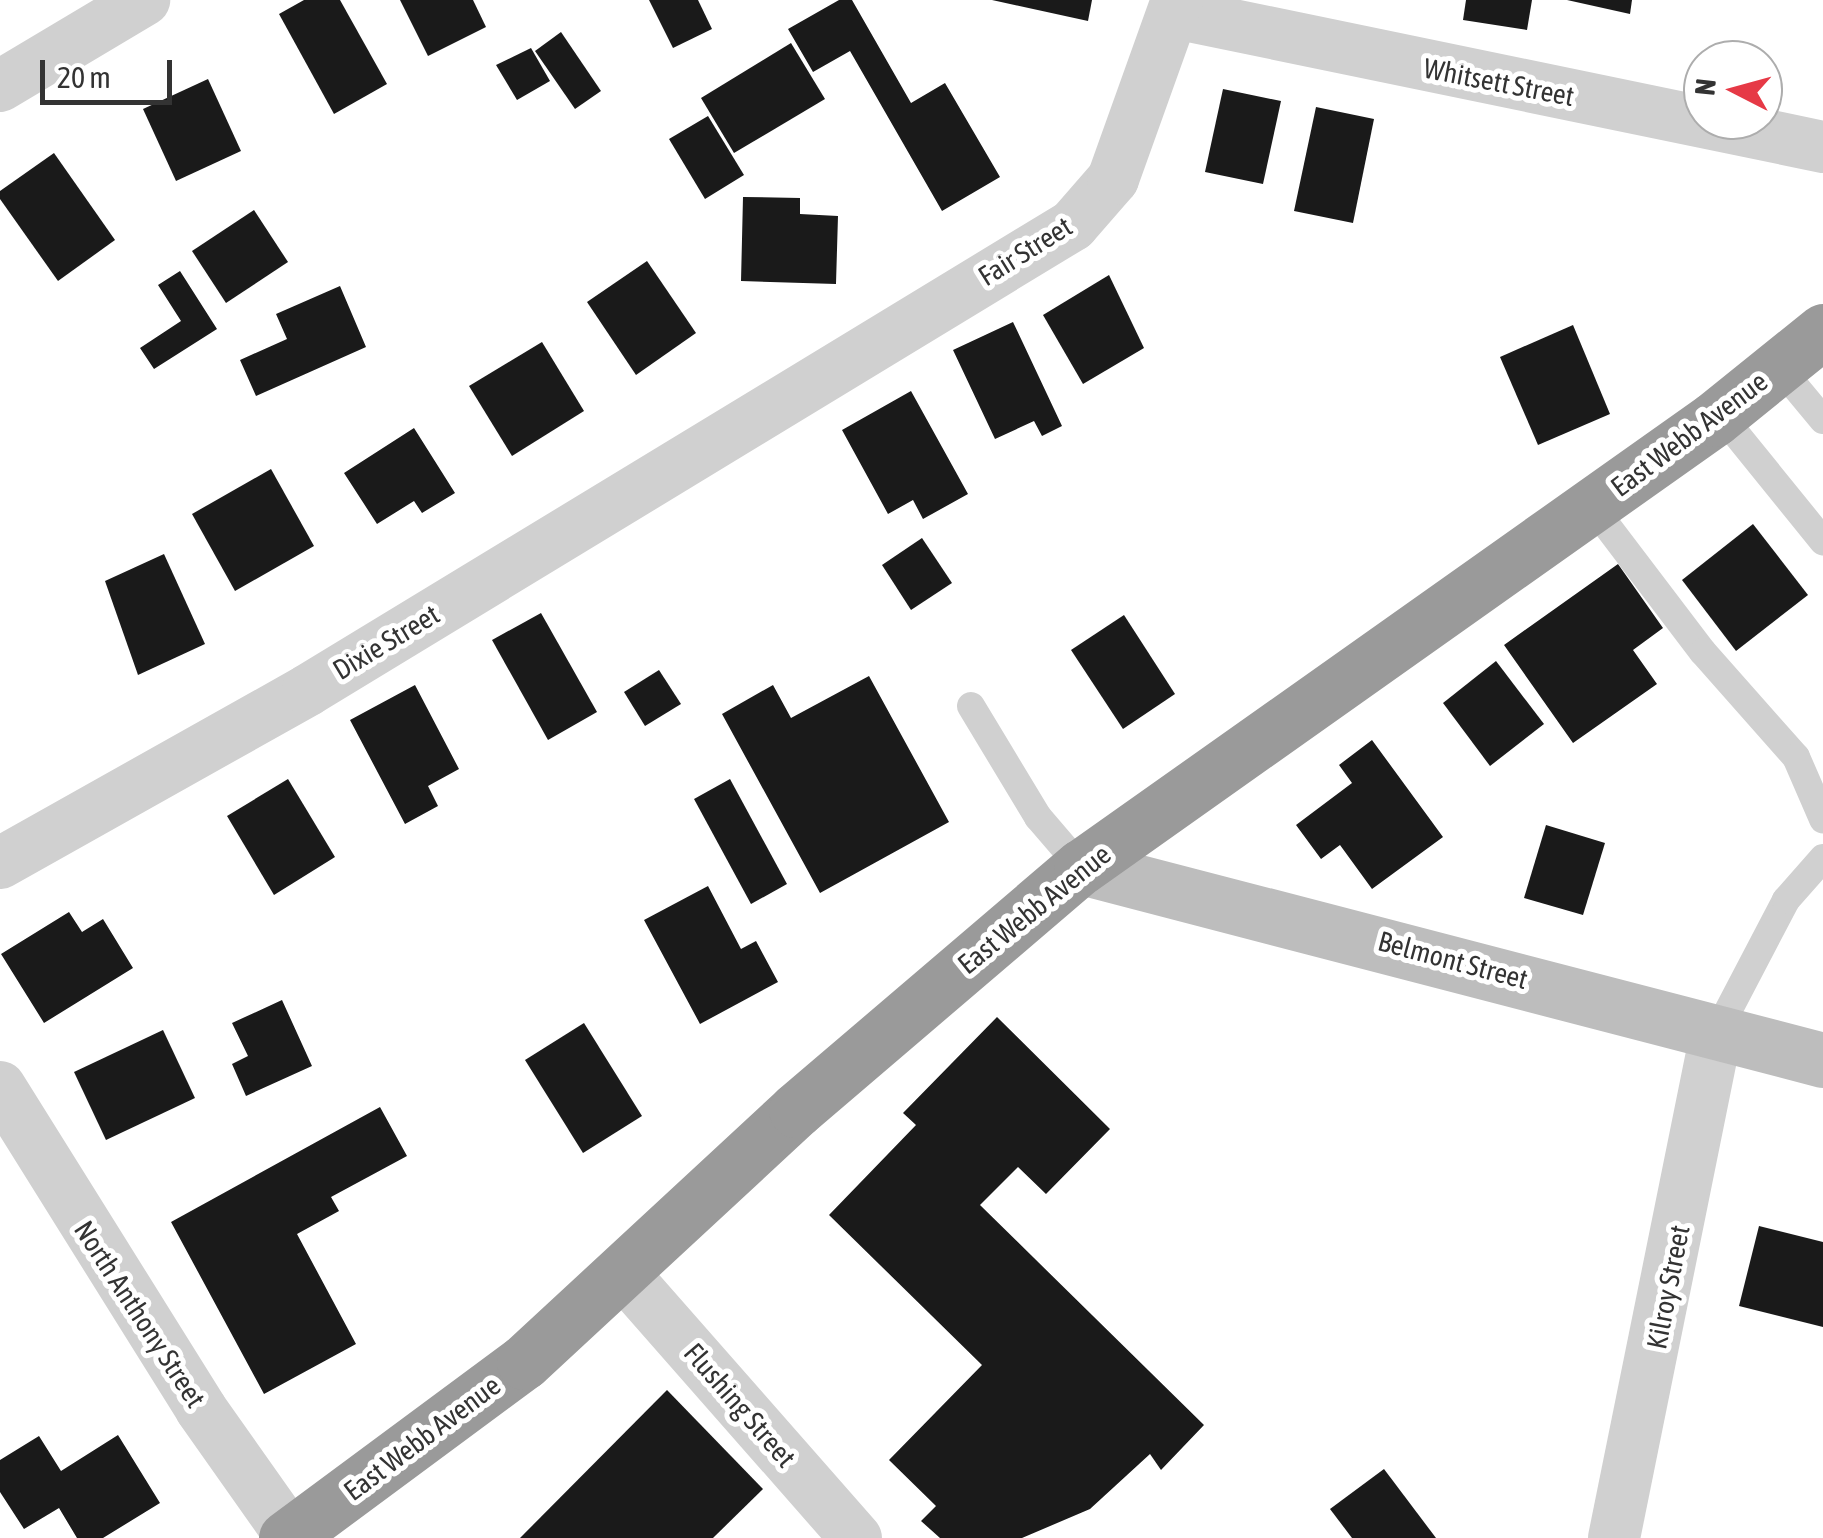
<!DOCTYPE html>
<html>
<head>
<meta charset="utf-8">
<style>
  body { margin:0 }
  #map { position:relative; width:1823px; height:1538px; overflow:hidden; background:#fff; font-family:"Asap Condensed",sans-serif }
  div>[style] { position:absolute }
  [style*='--x'] { left:calc(var(--x)*1px); top:calc(var(--y)*1px); width:calc(var(--w)*1px); rotate:calc(var(--a)*1deg) }
  .building>* { inset:0; background:#1a1a1a }
  .lane>* { height:28px; margin:-14px; padding:0 14px; transform-origin:14px; border-radius:14px; background:#d0d0d0 }
  .street>* { height:52px; margin:-26px; padding:0 26px; transform-origin:26px; border-radius:26px; background:#d0d0d0 }
  .secondary>* { height:55px; margin:-27.5px; padding:0 27.5px; transform-origin:27.5px; border-radius:27.5px; background:#bdbdbd }
  .highway>* { height:55px; margin:-27.5px; padding:0 27.5px; transform-origin:27.5px; border-radius:27.5px; background:#9a9a9a }
  span { translate:-50% -50%; white-space:nowrap; text-align:center; line-height:1.15; -webkit-text-stroke:10px #fff; paint-order:stroke }
  .street-label { font-size:28px; color:#333 }
  .north { position:absolute; left:1683px; top:40px; width:100px; height:100px; box-sizing:border-box; background:#fff; border:2px solid #adadad; border-radius:50%; rotate:276deg; font-size:28px; font-weight:700; line-height:40px; text-align:center; color:#333 }
  .north::after { content:''; display:block; margin:auto; width:35px; height:45px; background:#e63946; clip-path:polygon(50% 0,100% 100%,50% 72%,0 100%) }
  .scale { position:absolute; left:40px; top:60px; width:132px; height:45px; box-sizing:border-box; border:5px solid #333; border-top:0; padding-left:12px; font-size:30px; line-height:35px; white-space:nowrap; color:#333; -webkit-text-stroke:8px #fff; paint-order:stroke }
</style>
</head>
<body>
<div id="map">
  <div class="building">
    <div style="clip-path:polygon(304px 0,340px 0,387px 84px,334px 114px,279px 14px)"></div>
    <div style="clip-path:polygon(400px 0,473px 0,486px 27px,428px 56px)"></div>
    <div style="clip-path:polygon(649px 0,698px 0,712px 29px,673px 48px)"></div>
    <div style="clip-path:polygon(839px 0,852px 0,911px 103px,945px 83px,1000px 177px,942px 211px,850px 51px,813px 72px,788px 29px)"></div>
    <div style="clip-path:polygon(992px 0,1092px 0,1088px 21px)"></div>
    <div style="clip-path:polygon(1466px 0,1532px 0,1527px 30px,1463px 20px)"></div>
    <div style="clip-path:polygon(1567px 0,1632px 0,1630px 14px)"></div>
    <div style="clip-path:polygon(561px 32px,601px 91px,575px 109px,535px 51px)"></div>
    <div style="clip-path:polygon(791px 43px,825px 99px,734px 153px,701px 98px)"></div>
    <div style="clip-path:polygon(531px 48px,550px 81px,517px 100px,496px 65px)"></div>
    <div style="clip-path:polygon(208px 79px,241px 151px,176px 181px,143px 109px)"></div>
    <div style="clip-path:polygon(1223px 89px,1281px 101px,1263px 184px,1205px 172px)"></div>
    <div style="clip-path:polygon(1316px 107px,1374px 119px,1353px 223px,1294px 211px)"></div>
    <div style="clip-path:polygon(708px 116px,744px 175px,705px 199px,669px 139px)"></div>
    <div style="clip-path:polygon(54px 153px,115px 240px,58px 281px,0 199px,0 191px)"></div>
    <div style="clip-path:polygon(743px 197px,800px 198px,800px 214px,838px 216px,836px 284px,741px 281px)"></div>
    <div style="clip-path:polygon(254px 210px,288px 262px,226px 303px,192px 251px)"></div>
    <div style="clip-path:polygon(647px 261px,696px 333px,636px 375px,587px 302px)"></div>
    <div style="clip-path:polygon(180px 271px,217px 329px,154px 369px,140px 348px,181px 321px,158px 285px)"></div>
    <div style="clip-path:polygon(1109px 275px,1144px 348px,1083px 384px,1043px 315px)"></div>
    <div style="clip-path:polygon(340px 286px,366px 347px,256px 396px,240px 360px,287px 339px,276px 314px)"></div>
    <div style="clip-path:polygon(1013px 322px,1062px 426px,1042px 436px,1034px 421px,995px 439px,953px 350px)"></div>
    <div style="clip-path:polygon(1573px 325px,1610px 414px,1538px 445px,1500px 357px)"></div>
    <div style="clip-path:polygon(542px 342px,584px 411px,512px 456px,469px 386px)"></div>
    <div style="clip-path:polygon(911px 391px,968px 494px,923px 519px,913px 500px,888px 514px,842px 430px)"></div>
    <div style="clip-path:polygon(414px 428px,455px 493px,422px 513px,414px 501px,377px 524px,344px 473px)"></div>
    <div style="clip-path:polygon(271px 469px,314px 546px,235px 591px,192px 514px)"></div>
    <div style="clip-path:polygon(1753px 524px,1808px 595px,1736px 651px,1682px 580px)"></div>
    <div style="clip-path:polygon(922px 538px,952px 583px,911px 610px,882px 565px)"></div>
    <div style="clip-path:polygon(164px 554px,205px 644px,138px 675px,105px 581px)"></div>
    <div style="clip-path:polygon(1618px 564px,1663px 628px,1633px 650px,1657px 684px,1573px 743px,1504px 645px)"></div>
    <div style="clip-path:polygon(541px 613px,597px 712px,548px 740px,492px 640px)"></div>
    <div style="clip-path:polygon(1124px 615px,1175px 694px,1123px 729px,1071px 650px)"></div>
    <div style="clip-path:polygon(1496px 661px,1544px 724px,1490px 766px,1443px 703px)"></div>
    <div style="clip-path:polygon(659px 670px,681px 704px,645px 726px,624px 692px)"></div>
    <div style="clip-path:polygon(869px 676px,949px 822px,820px 893px,722px 714px,773px 685px,791px 718px)"></div>
    <div style="clip-path:polygon(415px 685px,459px 769px,428px 786px,438px 806px,405px 824px,350px 720px)"></div>
    <div style="clip-path:polygon(1372px 740px,1443px 837px,1372px 889px,1340px 845px,1321px 859px,1296px 825px,1352px 783px,1339px 765px)"></div>
    <div style="clip-path:polygon(288px 779px,335px 857px,274px 895px,227px 816px)"></div>
    <div style="clip-path:polygon(730px 779px,787px 884px,751px 904px,694px 799px)"></div>
    <div style="clip-path:polygon(1546px 825px,1605px 843px,1583px 915px,1524px 898px)"></div>
    <div style="clip-path:polygon(708px 886px,741px 949px,756px 941px,778px 982px,700px 1024px,644px 920px)"></div>
    <div style="clip-path:polygon(69px 912px,82px 932px,103px 919px,133px 968px,44px 1023px,1px 954px)"></div>
    <div style="clip-path:polygon(282px 1000px,312px 1066px,246px 1096px,232px 1064px,248px 1056px,232px 1023px)"></div>
    <div style="clip-path:polygon(997px 1017px,1110px 1129px,1046px 1194px,1018px 1167px,980px 1205px,1204px 1425px,1161px 1470px,1150px 1454px,1090px 1509px,1022px 1538px,940px 1538px,921px 1521px,936px 1506px,889px 1460px,982px 1365px,829px 1215px,916px 1125px,903px 1113px)"></div>
    <div style="clip-path:polygon(584px 1023px,642px 1116px,583px 1153px,525px 1060px)"></div>
    <div style="clip-path:polygon(163px 1030px,195px 1098px,106px 1140px,74px 1072px)"></div>
    <div style="clip-path:polygon(380px 1107px,407px 1156px,331px 1197px,339px 1211px,297px 1234px,356px 1344px,264px 1394px,171px 1222px)"></div>
    <div style="clip-path:polygon(1759px 1226px,1823px 1242px,1823px 1327px,1739px 1306px)"></div>
    <div style="clip-path:polygon(667px 1390px,763px 1489px,713px 1538px,520px 1538px)"></div>
    <div style="clip-path:polygon(118px 1435px,160px 1503px,103px 1538px,77px 1538px,59px 1508px,24px 1529px,0 1492px,0 1460px,39px 1436px,61px 1471px)"></div>
    <div style="clip-path:polygon(1384px 1469px,1436px 1538px,1352px 1538px,1330px 1509px)"></div>
  </div>
  <div class="lane">
    <div style="--x:1779;--y:367;--w:69;--a:50.3"></div>
    <div style="--x:1720;--y:414;--w:164;--a:51"></div>
    <div style="--x:1592;--y:506;--w:183;--a:52.8"></div>
    <div style="--x:1703;--y:652;--w:140;--a:48.5"></div>
    <div style="--x:1796;--y:757;--w:68;--a:66.5"></div>
    <div style="--x:971;--y:706;--w:130;--a:58.9"></div>
    <div style="--x:1038;--y:817;--w:66;--a:49.3"></div>
    <div style="--x:1716;--y:1034;--w:151;--a:-62.4"></div>
    <div style="--x:1786;--y:900;--w:56;--a:-48.6"></div>
  </div>
  <div class="street">
    <div style="--x:1175;--y:13;--w:662;--a:11.68"></div>
    <div style="--x:0;--y:86;--w:168;--a:-30.8"></div>
    <div style="--x:0;--y:863;--w:353;--a:-29.3"></div>
    <div style="--x:308;--y:690;--w:895;--a:-31.29"></div>
    <div style="--x:1073;--y:225;--w:61;--a:-49"></div>
    <div style="--x:1113;--y:179;--w:190;--a:-70.3"></div>
    <div style="--x:0;--y:1087;--w:380;--a:58"></div>
    <div style="--x:201;--y:1409;--w:154;--a:54.8"></div>
    <div style="--x:623;--y:1273;--w:353;--a:48.7"></div>
    <div style="--x:1614;--y:1538;--w:514;--a:-78.56"></div>
  </div>
  <div class="secondary">
    <div style="--x:1081;--y:867;--w:767;--a:14.58"></div>
  </div>
  <div class="highway">
    <div style="--x:286;--y:1538;--w:296;--a:-36.5"></div>
    <div style="--x:524;--y:1362;--w:371;--a:-42.8"></div>
    <div style="--x:796;--y:1110;--w:375;--a:-40.5"></div>
    <div style="--x:1081;--y:867;--w:775;--a:-35.29"></div>
    <div style="--x:1714;--y:419;--w:140;--a:-38.9"></div>
  </div>
  <div class="street-label">
    <span style="left:1499px;top:82px;rotate:11deg">Whitsett Street</span>
    <span style="left:1025px;top:251px;rotate:-32deg">Fair Street</span>
    <span style="left:1689px;top:434px;rotate:-37deg">East Webb Avenue</span>
    <span style="left:386px;top:642px;rotate:-31deg">Dixie Street</span>
    <span style="left:1034px;top:909px;rotate:-39deg">East Webb Avenue</span>
    <span style="left:1453px;top:960px;rotate:15deg">Belmont Street</span>
    <span style="left:1668px;top:1287px;rotate:-79deg">Kilroy Street</span>
    <span style="left:140px;top:1314px;rotate:57deg">North Anthony Street</span>
    <span style="left:740px;top:1405px;rotate:49deg">Flushing Street</span>
    <span style="left:422px;top:1438px;rotate:-37deg">East Webb Avenue</span>
  </div>
  <div class="north">N</div>
  <div class="scale">20 m</div>
</div>
</body>
</html>
